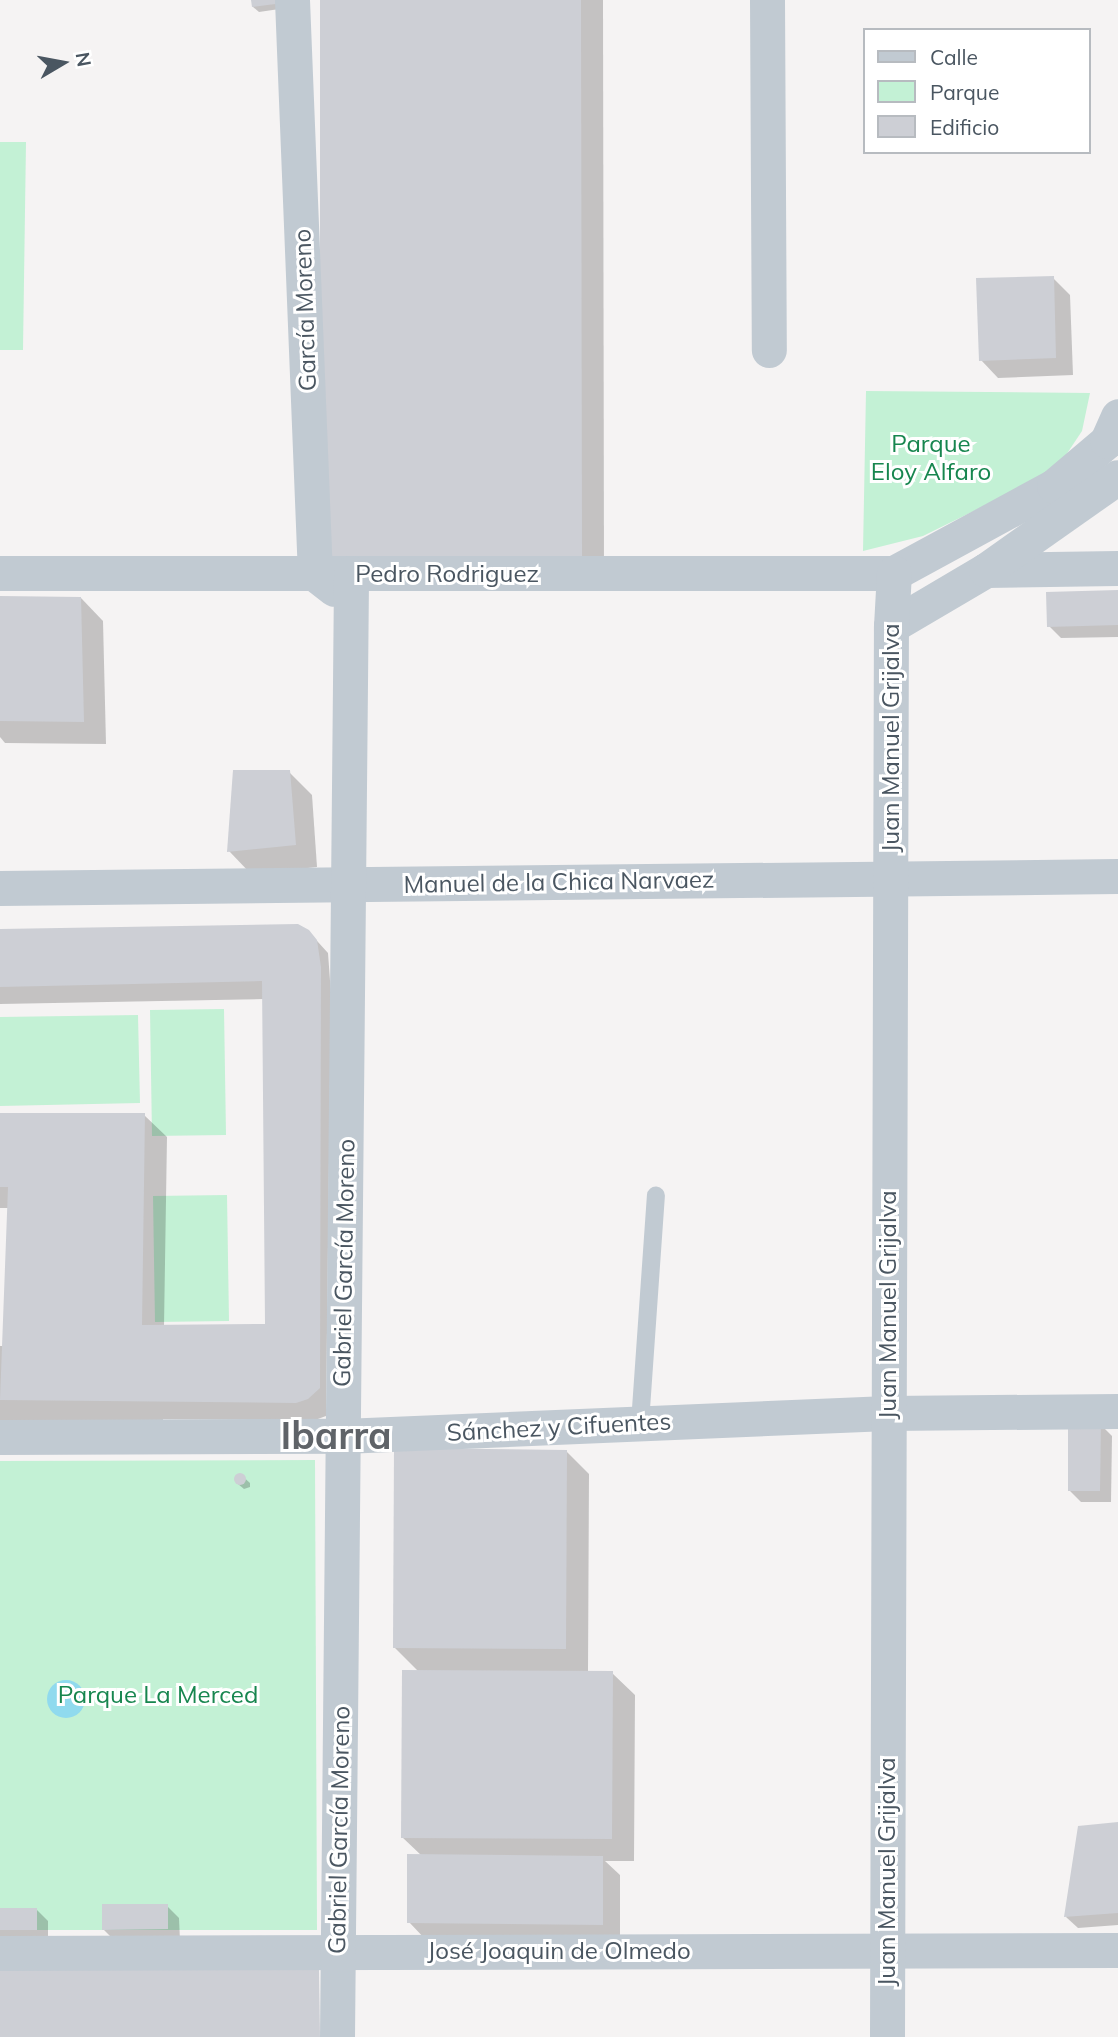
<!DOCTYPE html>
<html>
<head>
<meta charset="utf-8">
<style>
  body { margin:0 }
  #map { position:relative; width:1118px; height:2037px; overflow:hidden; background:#f5f3f3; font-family:Mulish,sans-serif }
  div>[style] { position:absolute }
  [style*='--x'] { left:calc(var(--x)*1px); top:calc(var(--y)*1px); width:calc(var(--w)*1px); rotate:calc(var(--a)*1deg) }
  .green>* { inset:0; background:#c3f1d5 }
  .water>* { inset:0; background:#90daee }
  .round { border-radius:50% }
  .shadow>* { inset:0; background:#0003 }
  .building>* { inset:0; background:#cdcfd5 }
  .lane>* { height:18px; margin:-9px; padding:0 9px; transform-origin:9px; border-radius:9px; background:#c1cad2 }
  .street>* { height:35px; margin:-17.5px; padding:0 17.5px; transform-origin:17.5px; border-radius:17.5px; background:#c1cad2 }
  span { translate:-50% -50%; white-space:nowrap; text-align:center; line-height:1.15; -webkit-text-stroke:6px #fff; paint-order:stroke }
  .street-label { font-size:24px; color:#4a5661 }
  .park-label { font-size:24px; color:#17864f }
  .town-label { font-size:38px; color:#5f6368; font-weight:700 }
  .legend { position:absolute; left:863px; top:28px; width:228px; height:126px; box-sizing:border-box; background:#fff; border:2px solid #b7bbc0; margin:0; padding:9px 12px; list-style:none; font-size:21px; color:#4a5661 }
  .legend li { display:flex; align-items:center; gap:14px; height:35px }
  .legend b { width:35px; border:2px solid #b7bbc0 }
  .north { position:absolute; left:28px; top:28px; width:70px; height:70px; -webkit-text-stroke:5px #fff; paint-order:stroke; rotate:80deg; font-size:19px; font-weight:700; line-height:28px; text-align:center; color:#4a5661 }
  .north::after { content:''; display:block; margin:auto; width:24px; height:32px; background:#4a5661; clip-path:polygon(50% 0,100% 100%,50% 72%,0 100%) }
</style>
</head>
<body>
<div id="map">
  <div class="green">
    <div style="clip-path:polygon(0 142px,26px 142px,23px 350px,0 350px)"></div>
    <div style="clip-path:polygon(866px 391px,1090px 393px,1082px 431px,1064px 458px,1028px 490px,984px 506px,923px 536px,863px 551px)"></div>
    <div style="clip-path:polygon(224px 1009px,226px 1135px,152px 1136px,150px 1010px)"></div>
    <div style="clip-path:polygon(138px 1015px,140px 1103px,0 1106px,0 1017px)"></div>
    <div style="clip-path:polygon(227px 1195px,229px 1321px,155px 1322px,153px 1196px)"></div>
    <div style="clip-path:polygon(315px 1460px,317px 1930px,0 1930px,0 1461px)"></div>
  </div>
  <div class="water">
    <div class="round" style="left:47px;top:1680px;width:38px;height:38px"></div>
  </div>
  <div class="shadow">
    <div style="clip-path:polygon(253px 0,293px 7px,259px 12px,253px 7px)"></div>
    <div style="clip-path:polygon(321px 0,603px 0,604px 579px,345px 578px)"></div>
    <div style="clip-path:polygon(1053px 278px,1070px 295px,1073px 375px,998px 378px,981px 360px)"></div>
    <div style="clip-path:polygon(1118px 592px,1118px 637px,1061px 638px,1049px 626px)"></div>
    <div style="clip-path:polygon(0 598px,81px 598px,103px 621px,106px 744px,5px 743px,0 737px)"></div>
    <div style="clip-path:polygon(289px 772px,312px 795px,317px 867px,251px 874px,229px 851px)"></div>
    <div style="clip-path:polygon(0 931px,308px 931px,328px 953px,331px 994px,326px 1416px,315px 1420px,163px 1419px,163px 1424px,0 1422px,0 1346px,6px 1346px,9px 1208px,0 1208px,0 1115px,144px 1115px,167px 1137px,164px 1327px,267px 1326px,264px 999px,0 1004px)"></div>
    <div style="clip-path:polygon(1100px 1424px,1112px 1436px,1111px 1502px,1081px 1502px,1069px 1490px)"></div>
    <div style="clip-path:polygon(566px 1451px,589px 1474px,588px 1673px,612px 1673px,635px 1695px,634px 1861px,605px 1861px,620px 1875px,620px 1941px,426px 1940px,409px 1922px,422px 1856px,402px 1837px,419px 1672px,394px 1647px)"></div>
    <div style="clip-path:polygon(240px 1474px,250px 1483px,250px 1487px,244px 1489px,238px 1484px,236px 1478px)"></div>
    <div style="clip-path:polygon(1118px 1824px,1118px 1925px,1078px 1928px,1066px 1917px)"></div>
    <div style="clip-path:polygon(167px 1906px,179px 1918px,180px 1941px,116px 1942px,104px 1930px)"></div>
    <div style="clip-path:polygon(36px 1909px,48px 1921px,48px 1941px,0 1941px,0 1910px)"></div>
  </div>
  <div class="building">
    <div style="clip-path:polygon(251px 0,291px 0,291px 2px,252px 7px)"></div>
    <div style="clip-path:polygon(320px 0,581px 0,582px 557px,320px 556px)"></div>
    <div style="clip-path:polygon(1054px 276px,1056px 358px,979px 361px,976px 278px)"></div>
    <div style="clip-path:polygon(1118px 590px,1118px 625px,1047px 627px,1046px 592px)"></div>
    <div style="clip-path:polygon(0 596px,81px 597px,84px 722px,0 721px)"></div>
    <div style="clip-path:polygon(233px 770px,290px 770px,296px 845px,227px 852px)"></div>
    <div style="clip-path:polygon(298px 924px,309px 930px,317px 940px,321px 967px,320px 1388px,308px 1399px,296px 1403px,0 1400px,8px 1187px,0 1187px,0 1113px,145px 1113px,142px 1325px,265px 1324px,262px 981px,0 987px,0 929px)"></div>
    <div style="clip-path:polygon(1068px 1422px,1101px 1422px,1100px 1491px,1068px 1491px)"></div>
    <div style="clip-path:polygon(394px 1448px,567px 1450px,566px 1649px,393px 1648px)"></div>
    <div class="round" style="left:234px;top:1473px;width:12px;height:12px"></div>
    <div style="clip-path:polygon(402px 1670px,613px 1671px,612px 1839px,401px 1838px)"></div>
    <div style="clip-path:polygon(1118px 1822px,1118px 1913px,1064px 1917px,1078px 1826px)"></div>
    <div style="clip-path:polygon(407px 1854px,603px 1856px,603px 1925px,407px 1923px)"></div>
    <div style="clip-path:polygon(102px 1904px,168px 1904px,168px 1929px,102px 1930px)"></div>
    <div style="clip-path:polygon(0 1908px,37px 1908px,37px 1930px,0 1930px)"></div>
    <div style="clip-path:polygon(0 1970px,319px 1970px,320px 2037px,0 2037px)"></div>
  </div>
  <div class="lane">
    <div style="--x:640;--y:1423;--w:228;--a:-86"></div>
  </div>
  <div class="street">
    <div style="--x:292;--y:0;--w:574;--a:87.71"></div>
    <div style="--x:315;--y:574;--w:24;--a:38"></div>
    <div style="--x:767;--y:0;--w:350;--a:89.7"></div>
    <div style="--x:986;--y:570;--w:132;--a:-0.9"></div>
    <div style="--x:0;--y:573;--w:894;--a:0"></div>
    <div style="--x:894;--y:573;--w:182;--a:-28.5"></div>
    <div style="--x:1054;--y:486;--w:70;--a:-40.3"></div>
    <div style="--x:1107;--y:441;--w:27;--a:-66"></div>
    <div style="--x:891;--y:626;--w:110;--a:-30.5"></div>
    <div style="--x:986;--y:570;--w:161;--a:-35.2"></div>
    <div style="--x:0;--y:888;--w:1118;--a:-0.61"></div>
    <div style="--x:0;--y:1437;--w:343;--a:-0.2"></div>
    <div style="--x:343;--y:1436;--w:545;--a:-2.42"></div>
    <div style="--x:888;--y:1413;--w:230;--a:-0.5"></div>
    <div style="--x:0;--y:1953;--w:1118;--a:-0.15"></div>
    <div style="--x:337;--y:2037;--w:1464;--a:-89.45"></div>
    <div style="--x:887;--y:2037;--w:1411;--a:-89.84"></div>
    <div style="--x:891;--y:626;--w:53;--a:-86.8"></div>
  </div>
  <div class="street-label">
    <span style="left:305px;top:310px;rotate:-92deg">García Moreno</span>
    <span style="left:447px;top:574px">Pedro Rodriguez</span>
    <span style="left:891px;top:738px;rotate:-90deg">Juan Manuel Grijalva</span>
    <span style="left:559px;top:882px;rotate:-1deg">Manuel de la Chica Narvaez</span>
    <span style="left:344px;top:1263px;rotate:-89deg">Gabriel García Moreno</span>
    <span style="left:888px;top:1305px;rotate:-90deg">Juan Manuel Grijalva</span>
    <span style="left:559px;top:1427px;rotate:-3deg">Sánchez y Cifuentes</span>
    <span style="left:339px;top:1830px;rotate:-89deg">Gabriel García Moreno</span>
    <span style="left:887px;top:1872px;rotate:-90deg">Juan Manuel Grijalva</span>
    <span style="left:559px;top:1951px">José Joaquin de Olmedo</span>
  </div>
  <div class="park-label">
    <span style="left:931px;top:458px">Parque<br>Eloy Alfaro</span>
    <span style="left:158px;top:1695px">Parque La Merced</span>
  </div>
  <div class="town-label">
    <span style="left:336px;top:1436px">Ibarra</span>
  </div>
  <ul class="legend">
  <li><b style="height:9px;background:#c1cad2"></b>Calle</li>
  <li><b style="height:19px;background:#c3f1d5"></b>Parque</li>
  <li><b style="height:19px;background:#cdcfd5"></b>Edificio</li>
  </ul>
  <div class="north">N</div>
</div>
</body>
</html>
